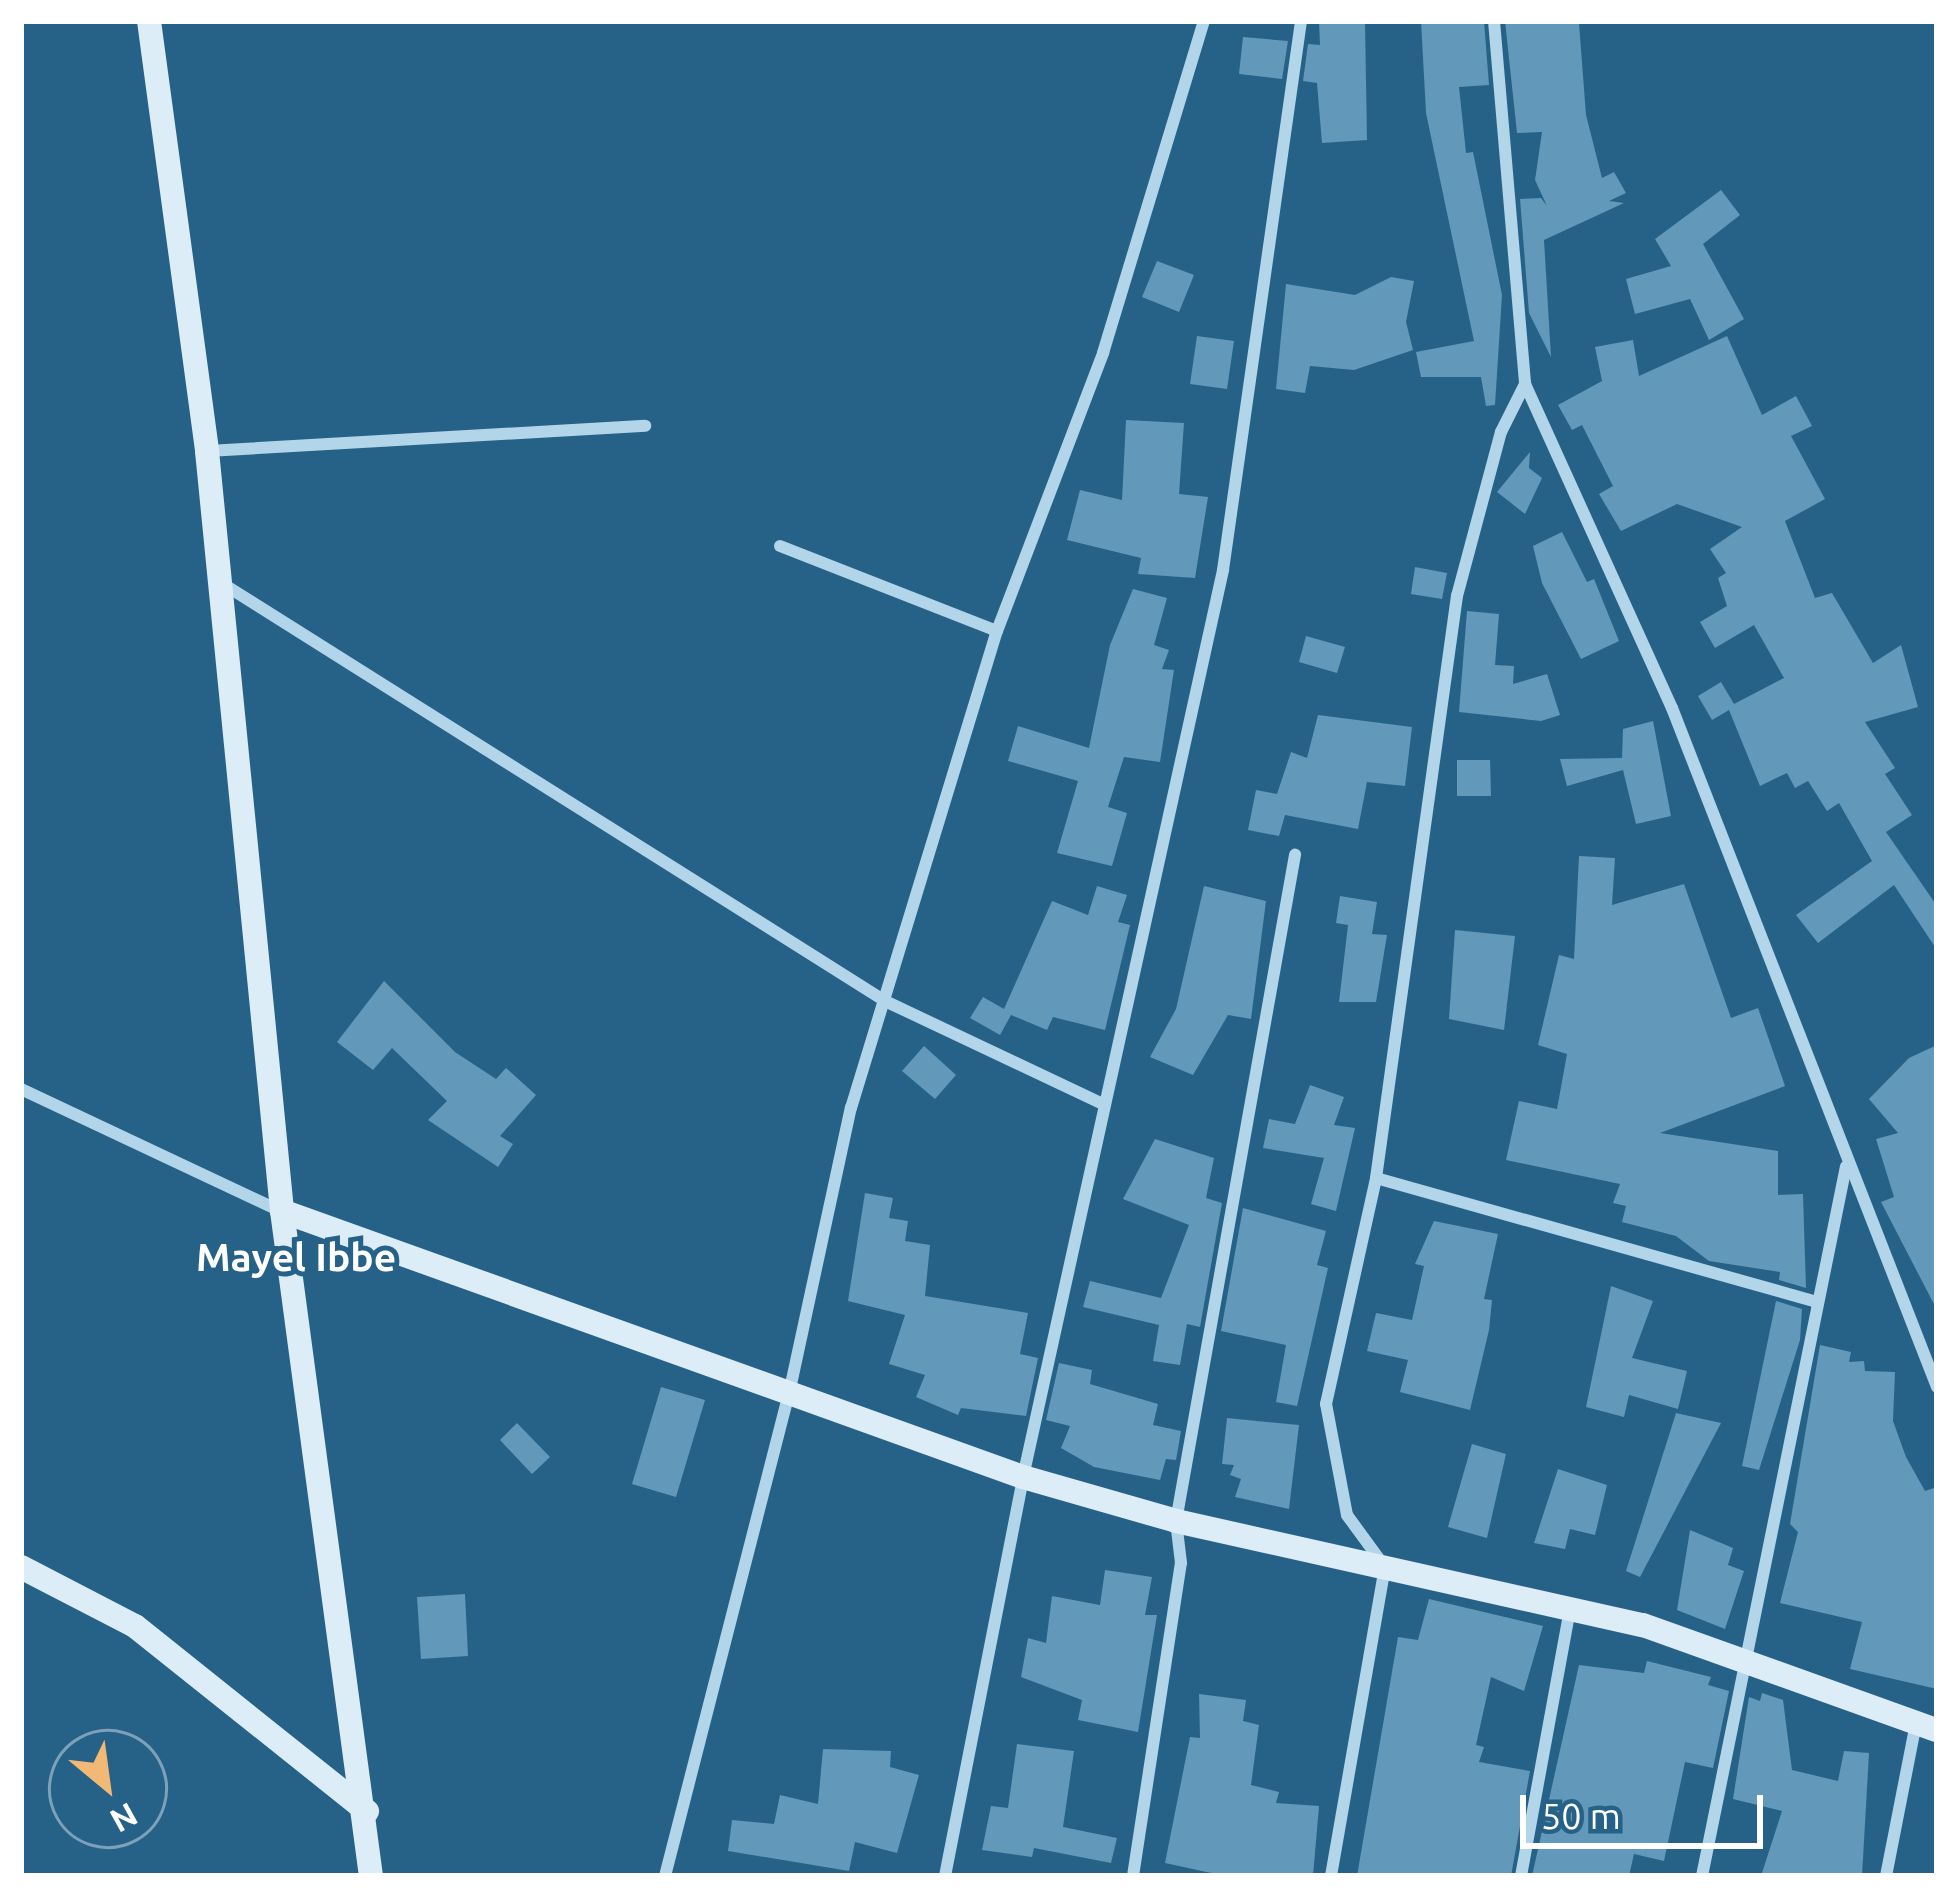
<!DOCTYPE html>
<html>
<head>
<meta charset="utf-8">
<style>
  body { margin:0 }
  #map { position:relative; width:1958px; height:1897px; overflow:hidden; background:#266288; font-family:Ubuntu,sans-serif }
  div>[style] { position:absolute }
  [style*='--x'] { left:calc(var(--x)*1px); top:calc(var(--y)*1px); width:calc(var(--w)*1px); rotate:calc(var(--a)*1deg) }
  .building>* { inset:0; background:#6298b9 }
  .street>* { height:12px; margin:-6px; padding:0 6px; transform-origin:6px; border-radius:6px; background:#b2d5e9 }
  .secondary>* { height:24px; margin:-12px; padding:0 12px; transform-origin:12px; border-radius:12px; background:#dcedf8 }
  span { translate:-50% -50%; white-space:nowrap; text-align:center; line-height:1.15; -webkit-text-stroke:10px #266288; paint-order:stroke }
  .quarter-label { font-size:39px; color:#fff; font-weight:700 }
  .frame { position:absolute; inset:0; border:24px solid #fff; pointer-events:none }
  .north { position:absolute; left:48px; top:1729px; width:120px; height:120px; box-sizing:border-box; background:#266288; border:3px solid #7da1b8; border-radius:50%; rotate:151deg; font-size:33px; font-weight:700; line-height:48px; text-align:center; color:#fff }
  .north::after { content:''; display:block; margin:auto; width:42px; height:54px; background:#f2b876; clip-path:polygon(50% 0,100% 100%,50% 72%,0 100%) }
  .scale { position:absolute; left:1520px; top:1795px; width:243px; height:54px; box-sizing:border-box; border:6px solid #fff; border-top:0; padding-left:15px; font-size:36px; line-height:42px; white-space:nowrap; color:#fff; -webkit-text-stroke:9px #266288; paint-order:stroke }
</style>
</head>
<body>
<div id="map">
  <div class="building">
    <div style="clip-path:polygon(1319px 21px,1365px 21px,1367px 140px,1322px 143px,1317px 83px,1303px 81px,1308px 44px,1320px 45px)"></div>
    <div style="clip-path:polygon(1421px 21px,1484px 21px,1489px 85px,1459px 87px,1466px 153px,1473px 152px,1502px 295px,1495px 405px,1486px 406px,1481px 377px,1421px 377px,1416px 352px,1474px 341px,1426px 113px)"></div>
    <div style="clip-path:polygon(1505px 21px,1579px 23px,1586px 115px,1602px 178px,1614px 172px,1626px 193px,1609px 201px,1624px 203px,1544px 240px,1551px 357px,1529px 313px,1520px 199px,1541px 198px,1547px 206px,1535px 180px,1542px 132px,1517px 133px)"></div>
    <div style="clip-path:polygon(1243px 37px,1288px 41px,1282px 79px,1239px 74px)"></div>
    <div style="clip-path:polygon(1721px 190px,1740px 215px,1703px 244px,1744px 319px,1709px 340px,1690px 299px,1635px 314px,1626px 279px,1671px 266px,1655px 239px)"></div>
    <div style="clip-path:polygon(1157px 261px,1194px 275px,1179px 312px,1142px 297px)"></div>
    <div style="clip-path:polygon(1391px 277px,1414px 281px,1406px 322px,1413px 350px,1354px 370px,1310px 366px,1305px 393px,1276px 389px,1286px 284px,1355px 295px)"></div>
    <div style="clip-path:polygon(1197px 336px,1234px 341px,1227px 389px,1190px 384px)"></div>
    <div style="clip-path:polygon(1727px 336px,1762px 415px,1796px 396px,1812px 426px,1791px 436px,1825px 499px,1785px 521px,1815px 598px,1832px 593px,1873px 663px,1901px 645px,1918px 707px,1865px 722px,1895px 768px,1885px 774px,1912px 815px,1886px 832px,1937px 906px,1937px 950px,1894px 885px,1818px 943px,1796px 915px,1872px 861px,1839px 803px,1827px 811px,1808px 781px,1795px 788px,1787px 773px,1760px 786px,1729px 710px,1712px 720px,1698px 696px,1721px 682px,1734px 704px,1784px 678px,1754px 625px,1715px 648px,1700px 622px,1727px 606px,1718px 578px,1726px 573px,1710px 549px,1742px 527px,1677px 504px,1621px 531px,1599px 494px,1613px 486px,1582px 425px,1572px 430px,1558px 405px,1602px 381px,1595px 347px,1633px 340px,1639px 376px)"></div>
    <div style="clip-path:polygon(1126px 420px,1184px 423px,1179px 494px,1208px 497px,1195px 578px,1138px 574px,1141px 558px,1067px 540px,1080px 490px,1122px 500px)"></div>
    <div style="clip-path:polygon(1530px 452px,1529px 468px,1542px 478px,1525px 514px,1497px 492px)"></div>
    <div style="clip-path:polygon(1562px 532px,1587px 582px,1594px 579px,1619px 641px,1581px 659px,1542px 583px,1533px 546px)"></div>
    <div style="clip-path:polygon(1415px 567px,1447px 573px,1442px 599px,1411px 594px)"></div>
    <div style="clip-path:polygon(1133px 589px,1167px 598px,1154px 645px,1169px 650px,1162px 669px,1174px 670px,1160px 762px,1124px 757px,1108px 807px,1127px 813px,1112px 866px,1057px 853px,1078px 781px,1008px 761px,1018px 726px,1089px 748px,1110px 645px)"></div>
    <div style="clip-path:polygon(1467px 611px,1499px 614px,1495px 665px,1514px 666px,1513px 684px,1547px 674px,1560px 715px,1541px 721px,1459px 712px)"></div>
    <div style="clip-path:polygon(1306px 636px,1345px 647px,1337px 673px,1299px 662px)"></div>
    <div style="clip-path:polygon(1318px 715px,1412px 727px,1405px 786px,1367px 782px,1358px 829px,1285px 815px,1279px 836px,1248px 830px,1256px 790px,1277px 794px,1291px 752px,1307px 758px)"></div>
    <div style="clip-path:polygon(1653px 721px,1671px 816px,1636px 824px,1623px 770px,1567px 786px,1560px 759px,1622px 758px,1623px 729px)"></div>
    <div style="clip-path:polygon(1457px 760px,1490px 760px,1491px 796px,1457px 796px)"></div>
    <div style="clip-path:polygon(1579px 856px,1615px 858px,1612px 905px,1684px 884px,1731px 1018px,1758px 1008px,1785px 1086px,1660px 1133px,1778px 1151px,1778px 1195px,1803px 1194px,1806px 1288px,1779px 1280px,1780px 1272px,1709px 1261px,1676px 1236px,1622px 1222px,1626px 1206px,1613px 1203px,1620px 1184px,1506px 1160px,1519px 1101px,1557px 1109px,1567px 1054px,1538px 1045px,1559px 955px,1574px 959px)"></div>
    <div style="clip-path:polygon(1097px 886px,1127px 895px,1118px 922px,1130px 925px,1105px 1030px,1053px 1017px,1047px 1030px,1011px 1015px,1000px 1035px,970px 1018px,983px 997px,1004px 1009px,1052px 901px,1088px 915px)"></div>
    <div style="clip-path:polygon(1204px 886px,1266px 901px,1251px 1019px,1228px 1015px,1193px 1075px,1150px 1057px,1176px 1009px)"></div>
    <div style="clip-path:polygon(1340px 896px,1377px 902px,1372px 934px,1387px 935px,1376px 1002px,1339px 1002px,1348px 925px,1336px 923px)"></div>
    <div style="clip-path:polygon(1455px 930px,1515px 936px,1504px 1030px,1449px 1019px)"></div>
    <div style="clip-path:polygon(384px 981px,455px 1052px,496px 1079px,506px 1068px,536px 1095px,500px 1136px,513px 1144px,498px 1167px,428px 1120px,447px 1101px,392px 1048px,373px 1070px,337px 1042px)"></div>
    <div style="clip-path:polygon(1937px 1045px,1937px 1310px,1881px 1202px,1894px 1197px,1876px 1139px,1898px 1133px,1869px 1099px,1909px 1058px)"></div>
    <div style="clip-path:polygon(924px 1046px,956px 1075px,935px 1099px,902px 1071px)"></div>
    <div style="clip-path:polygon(1310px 1085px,1344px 1097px,1334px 1125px,1355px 1128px,1336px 1211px,1311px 1204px,1324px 1158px,1263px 1148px,1269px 1119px,1295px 1124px)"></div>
    <div style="clip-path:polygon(1155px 1139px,1214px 1158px,1206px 1198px,1222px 1203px,1200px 1327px,1187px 1324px,1180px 1365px,1153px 1361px,1159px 1325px,1083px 1307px,1090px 1281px,1161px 1298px,1189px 1225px,1123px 1199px)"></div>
    <div style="clip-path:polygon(865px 1193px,893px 1198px,889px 1218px,908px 1221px,905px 1241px,930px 1245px,925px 1296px,1028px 1313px,1020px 1354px,1038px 1358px,1026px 1416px,961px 1408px,958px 1415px,916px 1397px,925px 1375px,889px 1364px,905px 1315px,848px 1301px)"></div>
    <div style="clip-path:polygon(1243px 1208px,1326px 1231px,1317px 1265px,1328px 1268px,1297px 1406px,1276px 1402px,1286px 1345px,1221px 1331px)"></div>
    <div style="clip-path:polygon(1434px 1221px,1498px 1234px,1484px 1299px,1492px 1300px,1489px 1330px,1470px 1410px,1400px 1392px,1408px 1360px,1367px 1351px,1376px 1313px,1412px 1320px,1424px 1266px,1415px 1264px)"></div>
    <div style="clip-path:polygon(1611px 1286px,1653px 1301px,1632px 1358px,1687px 1371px,1678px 1409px,1629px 1395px,1624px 1417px,1586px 1407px)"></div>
    <div style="clip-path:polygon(1776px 1301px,1802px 1309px,1800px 1340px,1759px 1470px,1742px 1466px)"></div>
    <div style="clip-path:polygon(1820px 1345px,1851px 1352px,1849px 1362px,1864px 1361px,1865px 1371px,1895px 1372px,1893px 1421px,1906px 1457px,1925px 1491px,1937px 1487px,1937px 1689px,1850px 1669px,1862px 1622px,1780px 1603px,1798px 1532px,1790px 1524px)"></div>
    <div style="clip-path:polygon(1059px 1363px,1092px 1370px,1090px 1384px,1158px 1404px,1153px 1425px,1181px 1431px,1176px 1460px,1166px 1459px,1160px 1480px,1094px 1467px,1061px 1448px,1070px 1426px,1046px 1420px)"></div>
    <div style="clip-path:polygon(661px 1387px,705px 1400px,676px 1497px,632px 1484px)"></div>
    <div style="clip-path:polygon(1676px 1413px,1721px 1423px,1640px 1577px,1626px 1571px)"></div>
    <div style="clip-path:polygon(1227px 1418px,1299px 1425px,1289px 1509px,1235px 1497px,1241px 1479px,1230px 1475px,1234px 1465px,1222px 1464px)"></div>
    <div style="clip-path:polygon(517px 1423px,550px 1457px,532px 1474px,500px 1440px)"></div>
    <div style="clip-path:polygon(1472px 1444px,1506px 1454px,1487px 1538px,1448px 1527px)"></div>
    <div style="clip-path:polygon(1558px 1469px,1607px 1485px,1595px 1535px,1570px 1529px,1565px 1549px,1534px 1543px)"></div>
    <div style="clip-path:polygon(1690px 1530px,1733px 1548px,1728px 1565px,1744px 1571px,1725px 1629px,1677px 1610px)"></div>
    <div style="clip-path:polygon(1105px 1570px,1152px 1577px,1145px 1615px,1157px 1615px,1138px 1732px,1078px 1720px,1082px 1700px,1021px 1677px,1028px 1638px,1046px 1643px,1052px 1596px,1100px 1605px)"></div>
    <div style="clip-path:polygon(465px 1594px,468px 1656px,421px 1659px,417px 1597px)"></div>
    <div style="clip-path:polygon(1429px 1599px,1543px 1626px,1524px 1691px,1491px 1677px,1476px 1745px,1484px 1747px,1479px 1762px,1530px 1771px,1511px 1876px,1357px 1876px,1398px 1637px,1418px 1640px)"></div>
    <div style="clip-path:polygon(1647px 1661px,1711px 1677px,1708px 1685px,1729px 1691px,1713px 1768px,1685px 1762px,1664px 1861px,1634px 1854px,1629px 1876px,1532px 1876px,1579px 1665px,1644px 1673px)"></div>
    <div style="clip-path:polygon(1762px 1693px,1783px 1700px,1792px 1770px,1838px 1781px,1844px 1751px,1869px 1753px,1862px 1876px,1761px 1876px,1782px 1811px,1733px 1799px,1749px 1697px,1760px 1701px)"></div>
    <div style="clip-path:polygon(1199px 1694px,1246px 1700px,1243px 1721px,1259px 1725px,1251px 1785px,1279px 1792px,1276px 1803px,1319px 1806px,1313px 1876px,1225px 1876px,1165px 1863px,1190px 1737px,1200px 1738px)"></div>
    <div style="clip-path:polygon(1017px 1744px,1074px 1751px,1063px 1827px,1117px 1838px,1111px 1863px,1034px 1848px,1032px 1857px,982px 1850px,991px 1806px,1008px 1808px)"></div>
    <div style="clip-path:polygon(823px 1749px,891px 1751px,890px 1767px,919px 1775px,897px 1853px,855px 1842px,849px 1871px,728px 1851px,732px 1820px,774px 1824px,780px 1795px,818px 1804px)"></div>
  </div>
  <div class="street">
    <div style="--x:1494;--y:21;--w:364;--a:85.1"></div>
    <div style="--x:1525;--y:384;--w:356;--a:65.6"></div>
    <div style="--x:1672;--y:708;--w:729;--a:68.68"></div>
    <div style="--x:208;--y:451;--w:438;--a:-3.3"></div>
    <div style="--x:780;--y:546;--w:233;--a:21.4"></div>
    <div style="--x:220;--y:582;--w:786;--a:32.21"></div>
    <div style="--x:885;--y:1001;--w:243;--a:25.3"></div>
    <div style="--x:21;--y:1089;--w:286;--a:25.2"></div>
    <div style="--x:1376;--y:1178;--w:458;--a:15.7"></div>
    <div style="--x:665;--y:1876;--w:503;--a:-75.6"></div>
    <div style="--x:790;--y:1389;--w:288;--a:-77.8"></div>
    <div style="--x:851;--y:1108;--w:499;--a:-73"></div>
    <div style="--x:997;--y:631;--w:298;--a:-69.1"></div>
    <div style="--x:1103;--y:353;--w:347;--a:-73.1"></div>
    <div style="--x:945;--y:1876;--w:407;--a:-78.9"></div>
    <div style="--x:1023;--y:1477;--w:929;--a:-77.56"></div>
    <div style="--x:1223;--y:570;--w:555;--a:-81.91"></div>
    <div style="--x:1133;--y:1876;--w:317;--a:-81.3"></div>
    <div style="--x:1181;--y:1563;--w:42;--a:-96.8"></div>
    <div style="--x:1176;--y:1521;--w:677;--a:-79.87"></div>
    <div style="--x:1331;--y:1876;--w:314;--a:-80.1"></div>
    <div style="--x:1385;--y:1567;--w:64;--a:-126.2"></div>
    <div style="--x:1347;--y:1515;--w:113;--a:-100.7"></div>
    <div style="--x:1326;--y:1404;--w:231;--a:-77.5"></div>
    <div style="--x:1376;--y:1178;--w:588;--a:-82.08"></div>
    <div style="--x:1457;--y:596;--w:170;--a:-75"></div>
    <div style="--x:1501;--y:432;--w:54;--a:-63.4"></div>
    <div style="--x:1521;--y:1876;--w:272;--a:-79.6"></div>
    <div style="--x:1702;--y:1876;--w:724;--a:-78.53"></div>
    <div style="--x:1886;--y:1876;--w:151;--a:-78.9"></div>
  </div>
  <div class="secondary">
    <div style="--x:149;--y:21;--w:434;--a:82.3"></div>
    <div style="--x:207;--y:451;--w:764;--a:84.36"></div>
    <div style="--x:282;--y:1211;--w:671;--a:82.38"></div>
    <div style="--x:282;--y:1211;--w:787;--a:19.75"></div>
    <div style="--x:1023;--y:1477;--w:159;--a:16"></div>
    <div style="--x:1176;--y:1521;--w:478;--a:12.6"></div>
    <div style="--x:1643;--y:1625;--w:312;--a:19.7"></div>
    <div style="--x:21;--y:1567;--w:128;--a:27.4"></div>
    <div style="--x:135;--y:1626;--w:297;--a:38.6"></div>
  </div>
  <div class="quarter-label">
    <span style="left:296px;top:1257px">Mayel Ibbe</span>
  </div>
  <div class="frame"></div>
  <div class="north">N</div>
  <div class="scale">50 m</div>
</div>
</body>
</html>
